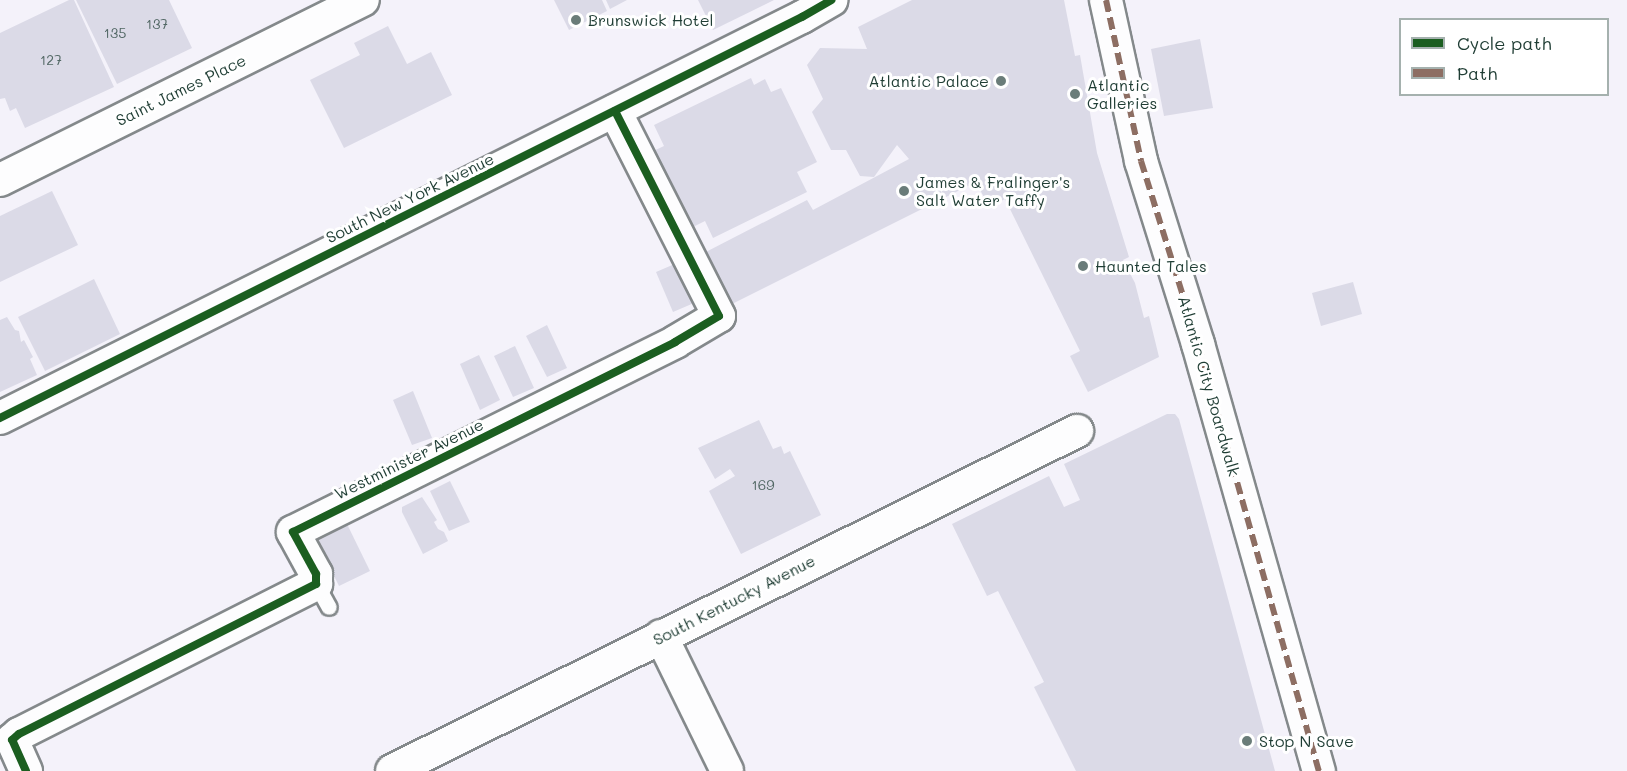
<!DOCTYPE html>
<html>
<head>
<meta charset="utf-8">
<style>
  body { margin:0 }
  #map { position:relative; width:1627px; height:771px; overflow:hidden; background:#f4f2fa; font-family:Mali,sans-serif }
  div>[style] { position:absolute }
  [style*='--x'] { left:calc(var(--x)*1px); top:calc(var(--y)*1px); width:calc(var(--w)*1px); rotate:calc(var(--a)*1deg) }
  .building>* { inset:0; background:#dbdae7 }
  .roads { filter:drop-shadow(2px 0 #84898b) drop-shadow(-2px 0 #84898b) drop-shadow(0 2px #84898b) drop-shadow(0 -2px #84898b) }
  .lane>* { height:15px; margin:-7.5px; padding:0 7.5px; transform-origin:7.5px; border-radius:7.5px; background:#fdfdfe }
  .street>* { height:32px; margin:-16px; padding:0 16px; transform-origin:16px; border-radius:16px; background:#fdfdfe }
  .quiet>* { height:6px; margin-top:-3px; transform-origin:0; background:repeating-linear-gradient(90deg,#8d6e63 0 12px,transparent 0 18px) }
  .cycleway>* { height:8px; margin:-4px; padding:0 4px; transform-origin:4px; border-radius:4px; background:#1b5e20 }
  .dots>* { width:16px; height:16px; translate:-50% -50%; box-sizing:border-box; border:3px solid #fff; border-radius:50% }
  span { translate:-50% -50%; white-space:nowrap; text-align:center; line-height:1.15; -webkit-text-stroke:6px #fff; paint-order:stroke }
  .number-label { font-size:14px; color:#516764 }
  .number-label span { -webkit-text-stroke-width:0 }
  .poi-label { font-size:16px; color:#1f3d34 }
  .left { translate:0 -50%; text-align:left }
  .right { translate:-100% -50%; text-align:right }
  .street-label { font-size:16px; color:#1f3d34 }
  .legend { position:absolute; left:1399px; top:18px; width:210px; height:78px; box-sizing:border-box; background:#fff; border:2px solid #a5b1ae; margin:0; padding:8px 10px; list-style:none; font-size:18px; color:#1f3d34 }
  .legend li { display:flex; align-items:center; gap:12px; height:30px }
  .legend b { width:30px; border:2px solid #a5b1ae }
</style>
</head>
<body>
<div id="map">
  <div class="building">
    <div style="clip-path:polygon(69px 0,74px 0,114px 87px,25px 128px,16px 108px,10px 111px,5px 98px,0 99px,0 33px)"></div>
    <div style="clip-path:polygon(76px 0,169px 0,192px 48px,117px 84px)"></div>
    <div style="clip-path:polygon(554px 0,602px 0,607px 11px,569px 30px)"></div>
    <div style="clip-path:polygon(606px 0,627px 0,610px 9px)"></div>
    <div style="clip-path:polygon(698px 0,774px 0,713px 30px)"></div>
    <div style="clip-path:polygon(912px 0,1064px 0,1075px 56px,1080px 55px,1097px 153px,1129px 257px,1123px 260px,1135px 283px,1144px 318px,1149px 316px,1159px 357px,1088px 392px,1070px 356px,1080px 351px,1005px 199px,989px 207px,976px 182px,730px 305px,700px 255px,807px 200px,813px 210px,909px 159px,897px 145px,874px 177px,860px 176px,846px 150px,831px 150px,812px 112px,823px 99px,807px 65px,820px 48px,867px 49px,858px 27px)"></div>
    <div style="clip-path:polygon(388px 26px,407px 64px,431px 52px,452px 95px,344px 148px,310px 80px,360px 55px,354px 43px)"></div>
    <div style="clip-path:polygon(1200px 39px,1213px 108px,1164px 116px,1151px 49px)"></div>
    <div style="clip-path:polygon(751px 78px,754px 85px,765px 79px,771px 92px,781px 88px,817px 162px,797px 172px,807px 192px,713px 238px,705px 221px,685px 231px,647px 154px,664px 146px,654px 125px)"></div>
    <div style="clip-path:polygon(52px 191px,78px 245px,0 282px,0 216px)"></div>
    <div style="clip-path:polygon(677px 263px,694px 303px,673px 312px,656px 272px)"></div>
    <div style="clip-path:polygon(94px 279px,120px 334px,45px 371px,18px 317px)"></div>
    <div style="clip-path:polygon(1353px 282px,1362px 314px,1321px 326px,1312px 293px)"></div>
    <div style="clip-path:polygon(7px 317px,15px 330px,19px 331px,21px 342px,24px 340px,33px 357px,30px 359px,37px 375px,0 392px,0 320px)"></div>
    <div style="clip-path:polygon(547px 325px,567px 368px,547px 377px,526px 336px)"></div>
    <div style="clip-path:polygon(515px 346px,534px 388px,513px 397px,494px 356px)"></div>
    <div style="clip-path:polygon(479px 355px,500px 400px,480px 410px,460px 364px)"></div>
    <div style="clip-path:polygon(413px 391px,432px 438px,412px 445px,393px 400px)"></div>
    <div style="clip-path:polygon(1167px 414px,1175px 414px,1179px 419px,1275px 771px,1076px 771px,1034px 687px,1044px 682px,998px 591px,987px 596px,952px 524px,1049px 476px,1064px 507px,1080px 500px,1064px 464px)"></div>
    <div style="clip-path:polygon(759px 420px,773px 449px,781px 446px,784px 454px,790px 451px,821px 515px,741px 554px,709px 491px,735px 476px,730px 469px,715px 479px,698px 448px)"></div>
    <div style="clip-path:polygon(450px 481px,470px 522px,449px 531px,430px 491px)"></div>
    <div style="clip-path:polygon(422px 497px,437px 520px,434px 522px,438px 529px,444px 532px,448px 541px,423px 554px,402px 512px,402px 507px)"></div>
    <div style="clip-path:polygon(346px 522px,370px 571px,339px 586px,315px 538px)"></div>
  </div>
  <div class="roads">
    <div class="lane">
      <div style="--x:316;--y:584;--w:26;--a:61"></div>
    </div>
    <div class="street">
      <div style="--x:1106;--y:0;--w:165;--a:77.7"></div>
      <div style="--x:1141;--y:161;--w:192;--a:72.7"></div>
      <div style="--x:1198;--y:344;--w:444;--a:74.2"></div>
      <div style="--x:0;--y:180;--w:405;--a:-26.4"></div>
      <div style="--x:0;--y:418;--w:897;--a:-26.57"></div>
      <div style="--x:802;--y:17;--w:34;--a:-30"></div>
      <div style="--x:661;--y:636;--w:150;--a:63.9"></div>
      <div style="--x:26;--y:771;--w:34;--a:-114"></div>
      <div style="--x:12;--y:740;--w:9;--a:-41"></div>
      <div style="--x:19;--y:734;--w:333;--a:-26.8"></div>
      <div style="--x:316;--y:584;--w:10;--a:-90"></div>
      <div style="--x:316;--y:574;--w:48;--a:-118.7"></div>
      <div style="--x:293;--y:532;--w:427;--a:-26.4"></div>
      <div style="--x:675;--y:342;--w:51;--a:-30.6"></div>
      <div style="--x:719;--y:316;--w:230;--a:-116.9"></div>
      <div style="--x:392;--y:771;--w:765;--a:-26.4"></div>
    </div>
  </div>
  <div class="quiet">
    <div style="--x:1106;--y:0;--w:165;--a:77.7"></div>
    <div style="--x:1141;--y:161;--w:192;--a:72.7"></div>
    <div style="--x:1198;--y:344;--w:444;--a:74.2"></div>
  </div>
  <div class="cycleway">
    <div style="--x:0;--y:418;--w:897;--a:-26.57"></div>
    <div style="--x:802;--y:17;--w:34;--a:-30"></div>
    <div style="--x:26;--y:771;--w:34;--a:-114"></div>
    <div style="--x:12;--y:740;--w:9;--a:-41"></div>
    <div style="--x:19;--y:734;--w:333;--a:-26.8"></div>
    <div style="--x:316;--y:584;--w:10;--a:-90"></div>
    <div style="--x:316;--y:574;--w:48;--a:-118.7"></div>
    <div style="--x:293;--y:532;--w:427;--a:-26.4"></div>
    <div style="--x:675;--y:342;--w:51;--a:-30.6"></div>
    <div style="--x:719;--y:316;--w:230;--a:-116.9"></div>
  </div>
  <div class="dots">
    <div style="left:576px;top:20px;background:#6a7c79"></div>
    <div style="left:1001px;top:81px;background:#6a7c79"></div>
    <div style="left:1075px;top:94px;background:#6a7c79"></div>
    <div style="left:904px;top:191px;background:#6a7c79"></div>
    <div style="left:1083px;top:266px;background:#6a7c79"></div>
    <div style="left:1247px;top:741px;background:#6a7c79"></div>
  </div>
  <div class="number-label">
    <span style="left:157px;top:24px">137</span>
    <span style="left:115px;top:33px">135</span>
    <span style="left:51px;top:60px">127</span>
    <span style="left:763px;top:485px">169</span>
  </div>
  <div class="poi-label">
    <span class="left" style="left:588px;top:20px">Brunswick Hotel</span>
    <span class="right" style="left:989px;top:81px">Atlantic Palace</span>
    <span class="left" style="left:1087px;top:94px">Atlantic<br>Galleries</span>
    <span class="left" style="left:916px;top:191px">James &amp; Fralinger's<br>Salt Water Taffy</span>
    <span class="left" style="left:1095px;top:266px">Haunted Tales</span>
    <span class="left" style="left:1259px;top:741px">Stop N Save</span>
  </div>
  <div class="street-label">
    <span style="left:181px;top:90px;rotate:-26deg">Saint James Place</span>
    <span style="left:410px;top:198px;rotate:-26deg">South New York Avenue</span>
    <span style="left:1209px;top:386px;rotate:74deg">Atlantic City Boardwalk</span>
    <span style="left:409px;top:459px;rotate:-26deg">Westminister Avenue</span>
    <span style="left:734px;top:600px;rotate:-27deg">South Kentucky Avenue</span>
  </div>
  <ul class="legend">
  <li><b style="height:8px;background:#1b5e20"></b>Cycle path</li>
  <li><b style="height:8px;background:#8d6e63"></b>Path</li>
  </ul>
</div>
</body>
</html>
